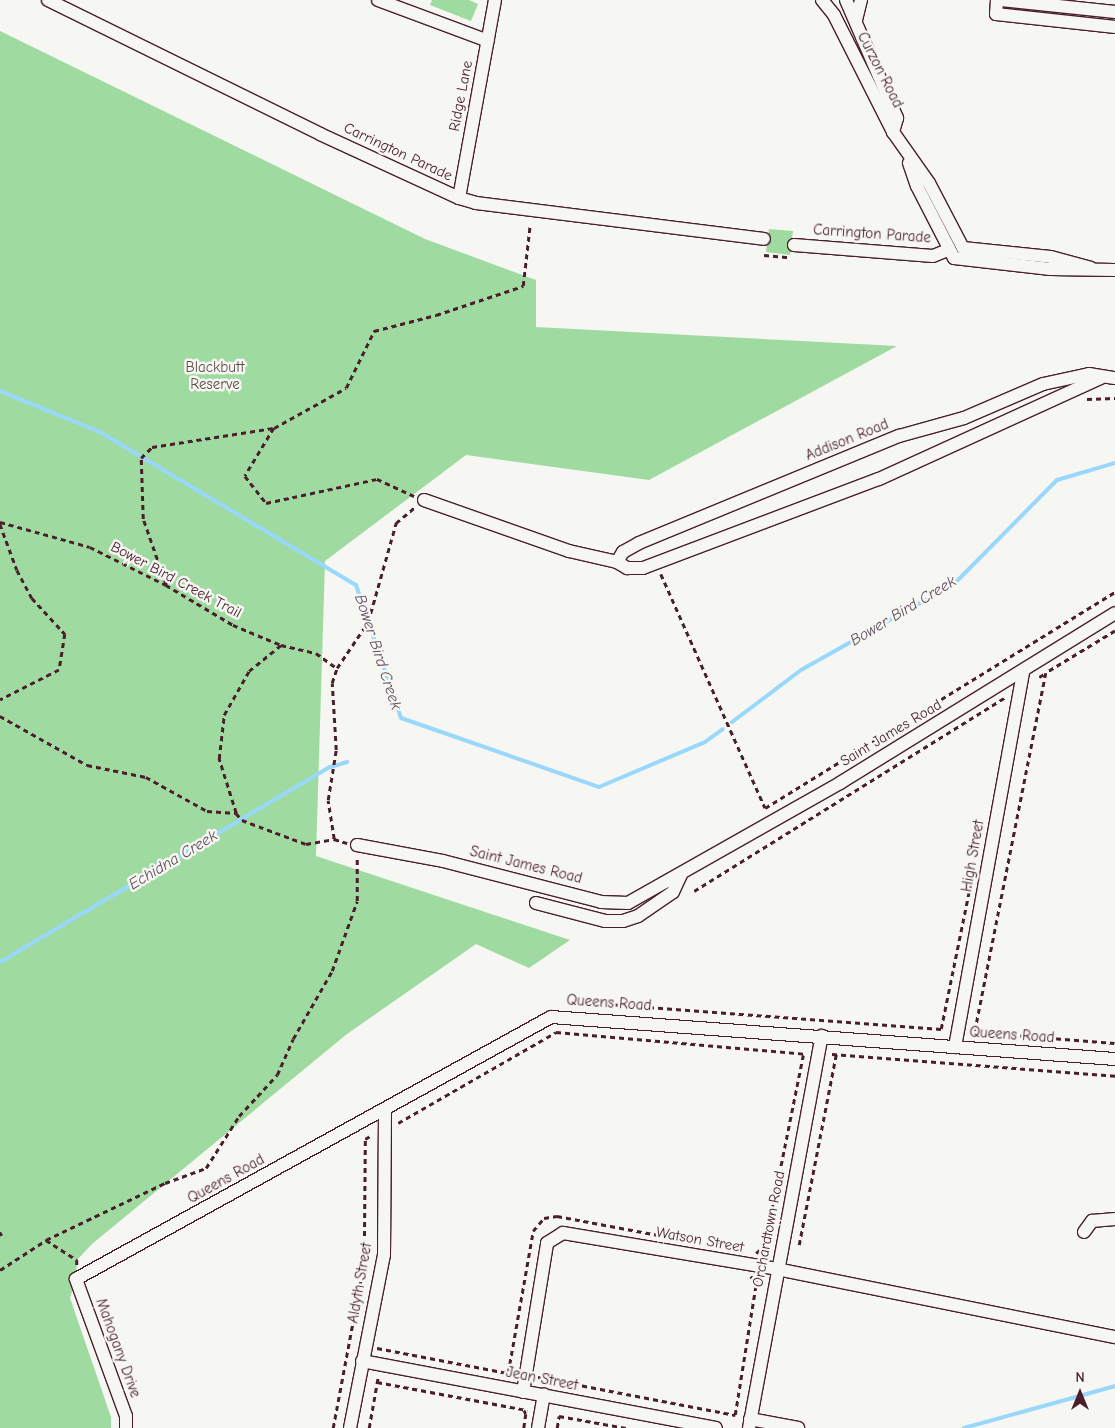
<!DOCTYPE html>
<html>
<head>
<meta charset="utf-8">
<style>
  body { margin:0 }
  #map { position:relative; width:1115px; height:1428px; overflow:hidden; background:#f6f6f2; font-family:"Comic Neue",sans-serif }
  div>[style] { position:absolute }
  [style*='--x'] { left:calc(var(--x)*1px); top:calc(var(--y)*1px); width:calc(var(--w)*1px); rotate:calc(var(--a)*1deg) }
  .green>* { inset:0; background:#9fdaa1 }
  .stream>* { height:4px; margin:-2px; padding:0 2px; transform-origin:2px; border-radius:2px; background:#9ad8fb }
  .path>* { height:2.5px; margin-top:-1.25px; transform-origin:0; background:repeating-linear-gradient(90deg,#4a1f2b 0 5px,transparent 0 9px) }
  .roads { filter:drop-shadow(1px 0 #4a1f2b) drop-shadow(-1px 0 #4a1f2b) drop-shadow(0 1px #4a1f2b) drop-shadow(0 -1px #4a1f2b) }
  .minor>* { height:12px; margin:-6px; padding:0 6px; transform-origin:6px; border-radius:6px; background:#f6f6f2 }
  span { translate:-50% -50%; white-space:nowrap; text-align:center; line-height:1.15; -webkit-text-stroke:5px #f6f6f2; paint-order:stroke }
  .street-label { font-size:15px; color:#4a1f2b }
  .park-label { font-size:15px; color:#5f4e48 }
  .water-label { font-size:16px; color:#5e4d5f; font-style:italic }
  .north { position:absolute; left:1055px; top:1368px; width:50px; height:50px; -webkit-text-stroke:4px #f6f6f2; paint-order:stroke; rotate:0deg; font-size:14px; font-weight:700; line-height:20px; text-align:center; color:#4a1f2b }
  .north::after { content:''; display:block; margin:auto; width:18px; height:22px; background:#4a1f2b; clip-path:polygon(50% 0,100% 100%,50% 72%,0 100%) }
</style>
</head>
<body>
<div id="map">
  <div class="green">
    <div style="clip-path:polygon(432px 0,469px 0,478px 4px,471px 21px,430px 5px)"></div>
    <div style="clip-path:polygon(0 31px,425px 239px,536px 280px,536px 327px,897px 346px,649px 480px,466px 455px,325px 561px,316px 856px,570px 940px,529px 968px,476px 944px,347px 1034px,92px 1244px,77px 1260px,76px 1279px,70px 1298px,111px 1417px,111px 1428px,0 1428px)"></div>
    <div style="clip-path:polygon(769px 229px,793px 231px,790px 255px,766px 252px)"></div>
  </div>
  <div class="stream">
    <div style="--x:0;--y:391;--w:108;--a:22.3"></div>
    <div style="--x:100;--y:432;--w:298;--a:30.9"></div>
    <div style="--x:356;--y:585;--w:140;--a:71.3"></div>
    <div style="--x:401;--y:718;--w:210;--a:19.2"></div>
    <div style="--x:599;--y:787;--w:115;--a:-23"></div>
    <div style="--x:705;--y:742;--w:22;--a:-36"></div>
    <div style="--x:732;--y:722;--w:86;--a:-37"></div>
    <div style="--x:801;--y:670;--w:176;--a:-29.3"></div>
    <div style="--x:954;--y:584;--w:146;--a:-45.3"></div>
    <div style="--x:1057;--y:480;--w:60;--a:-16.3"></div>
    <div style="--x:0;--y:962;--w:383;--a:-30.6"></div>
    <div style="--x:330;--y:767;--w:18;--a:-16"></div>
    <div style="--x:964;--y:1428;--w:157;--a:-15.5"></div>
  </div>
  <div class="path">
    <div style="--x:764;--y:255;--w:25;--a:5"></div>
    <div style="--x:1087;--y:399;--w:28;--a:-2"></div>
    <div style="--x:274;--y:428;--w:82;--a:-29.1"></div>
    <div style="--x:346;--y:388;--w:64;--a:-63.8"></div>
    <div style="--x:374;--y:331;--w:64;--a:-14.5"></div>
    <div style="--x:436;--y:315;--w:92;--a:-18.4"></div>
    <div style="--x:523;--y:286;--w:61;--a:-83.5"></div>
    <div style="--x:0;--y:522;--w:93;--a:15.5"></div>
    <div style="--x:90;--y:547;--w:85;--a:26.6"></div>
    <div style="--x:166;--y:585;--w:78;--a:30.8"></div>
    <div style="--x:233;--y:625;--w:52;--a:22.6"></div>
    <div style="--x:281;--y:645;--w:36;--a:13"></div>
    <div style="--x:316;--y:653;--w:26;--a:36"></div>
    <div style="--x:0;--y:524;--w:49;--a:69.7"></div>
    <div style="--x:17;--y:570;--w:32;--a:62"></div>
    <div style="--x:32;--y:598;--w:49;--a:47.5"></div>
    <div style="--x:65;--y:634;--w:36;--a:99"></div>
    <div style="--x:59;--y:670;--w:66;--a:153"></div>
    <div style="--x:661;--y:574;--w:256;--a:66"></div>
    <div style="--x:765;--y:808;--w:411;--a:-31.7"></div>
    <div style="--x:166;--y:585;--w:70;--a:-109.2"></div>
    <div style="--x:143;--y:519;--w:61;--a:-91.9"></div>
    <div style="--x:141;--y:458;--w:16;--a:-45"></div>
    <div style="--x:152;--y:447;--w:123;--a:-8.9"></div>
    <div style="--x:274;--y:428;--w:56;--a:121.1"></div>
    <div style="--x:245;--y:476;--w:34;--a:52"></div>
    <div style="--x:266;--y:503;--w:114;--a:-12.2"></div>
    <div style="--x:377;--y:479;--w:41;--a:24.7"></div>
    <div style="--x:1115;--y:631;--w:81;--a:148.7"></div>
    <div style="--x:1046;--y:673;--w:366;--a:101.2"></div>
    <div style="--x:975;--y:1032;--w:140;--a:4.5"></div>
    <div style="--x:1039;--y:677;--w:8;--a:-30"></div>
    <div style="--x:0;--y:716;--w:100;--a:29.4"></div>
    <div style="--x:87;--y:765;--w:60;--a:11.5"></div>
    <div style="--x:146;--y:777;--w:70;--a:29.1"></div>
    <div style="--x:207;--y:811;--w:29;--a:4"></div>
    <div style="--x:236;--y:813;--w:9;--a:49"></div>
    <div style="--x:242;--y:820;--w:68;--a:20.6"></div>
    <div style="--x:306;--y:844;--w:28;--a:-10"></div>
    <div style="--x:334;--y:839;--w:14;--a:17"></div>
    <div style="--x:236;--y:813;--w:57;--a:-107.5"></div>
    <div style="--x:219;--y:759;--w:44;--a:-83.5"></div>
    <div style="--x:224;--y:715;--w:51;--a:-60.4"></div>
    <div style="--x:249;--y:671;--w:41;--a:-39.1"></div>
    <div style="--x:334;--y:839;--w:39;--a:-99"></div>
    <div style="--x:328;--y:800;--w:51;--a:-80.9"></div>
    <div style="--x:336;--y:750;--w:67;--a:-93.4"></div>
    <div style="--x:332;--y:683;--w:16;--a:-72"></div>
    <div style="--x:337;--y:668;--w:55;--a:-56"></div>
    <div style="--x:368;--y:622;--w:103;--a:-74.2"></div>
    <div style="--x:396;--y:523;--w:26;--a:-40"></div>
    <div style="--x:694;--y:891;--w:367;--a:-31.9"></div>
    <div style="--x:595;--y:1003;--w:347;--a:4.3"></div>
    <div style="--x:941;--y:1029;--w:165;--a:-78.5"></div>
    <div style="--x:832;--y:1054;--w:284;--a:4.4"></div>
    <div style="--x:398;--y:1123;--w:182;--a:-29.9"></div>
    <div style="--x:556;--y:1032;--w:251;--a:5"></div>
    <div style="--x:0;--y:1232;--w:4;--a:63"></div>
    <div style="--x:46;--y:1240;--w:132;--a:-25.6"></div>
    <div style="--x:165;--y:1183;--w:44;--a:-20.1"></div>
    <div style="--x:206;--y:1168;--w:62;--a:-57.6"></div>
    <div style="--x:239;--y:1116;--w:56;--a:-47.2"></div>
    <div style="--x:277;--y:1075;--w:39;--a:-66"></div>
    <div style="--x:293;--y:1039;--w:78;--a:-60.2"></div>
    <div style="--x:332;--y:971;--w:74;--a:-70.3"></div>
    <div style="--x:357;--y:901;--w:43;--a:-90"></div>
    <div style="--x:799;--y:1245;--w:194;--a:-79"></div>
    <div style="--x:756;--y:1253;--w:11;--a:-38"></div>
    <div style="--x:763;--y:1254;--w:203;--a:-78.6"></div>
    <div style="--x:0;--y:1270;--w:55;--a:-33.1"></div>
    <div style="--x:46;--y:1240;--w:37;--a:33"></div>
    <div style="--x:77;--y:1260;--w:5;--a:90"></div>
    <div style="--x:751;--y:1276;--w:9;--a:58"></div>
    <div style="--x:377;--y:1348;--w:133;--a:10.8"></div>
    <div style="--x:508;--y:1373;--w:144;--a:-80"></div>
    <div style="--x:533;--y:1231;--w:17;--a:-50"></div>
    <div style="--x:544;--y:1218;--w:13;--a:-9"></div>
    <div style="--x:557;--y:1216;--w:141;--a:10.6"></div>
    <div style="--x:538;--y:1377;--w:201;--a:10.9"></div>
    <div style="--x:735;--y:1415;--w:139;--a:-80.9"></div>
    <div style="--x:377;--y:1382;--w:153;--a:10.6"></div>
    <div style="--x:524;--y:1410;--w:4;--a:63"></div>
    <div style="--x:526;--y:1414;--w:14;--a:98"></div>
    <div style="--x:333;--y:1428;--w:168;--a:-79.4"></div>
    <div style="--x:364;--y:1263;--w:124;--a:-89.5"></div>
    <div style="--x:365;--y:1139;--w:8;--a:-30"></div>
    <div style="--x:369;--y:1428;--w:52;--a:-80"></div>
    <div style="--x:557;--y:1428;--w:12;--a:-81"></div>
    <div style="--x:559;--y:1416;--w:68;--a:10.2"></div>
  </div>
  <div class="roads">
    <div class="minor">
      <div style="--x:48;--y:0;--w:303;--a:26.2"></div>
      <div style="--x:320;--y:134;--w:153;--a:24.7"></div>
      <div style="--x:459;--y:198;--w:18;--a:16"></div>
      <div style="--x:476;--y:203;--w:290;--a:7.1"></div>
      <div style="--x:378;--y:0;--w:117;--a:20.4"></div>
      <div style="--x:822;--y:0;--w:19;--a:51"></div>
      <div style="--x:834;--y:15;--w:131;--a:63.2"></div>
      <div style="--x:893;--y:132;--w:62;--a:54.8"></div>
      <div style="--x:929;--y:183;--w:73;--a:62.4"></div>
      <div style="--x:963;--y:248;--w:88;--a:5.8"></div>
      <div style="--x:1051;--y:257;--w:41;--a:15.4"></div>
      <div style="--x:846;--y:0;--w:129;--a:66.6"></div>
      <div style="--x:897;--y:118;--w:15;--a:106"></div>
      <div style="--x:997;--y:0;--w:14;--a:94"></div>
      <div style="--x:996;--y:14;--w:120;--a:6.2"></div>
      <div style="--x:1001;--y:0;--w:115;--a:6"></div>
      <div style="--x:856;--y:20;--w:21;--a:-76"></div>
      <div style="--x:909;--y:163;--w:24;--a:71"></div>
      <div style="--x:917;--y:186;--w:81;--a:62.8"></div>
      <div style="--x:954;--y:258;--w:97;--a:6.5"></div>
      <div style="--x:1050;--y:269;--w:65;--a:0.9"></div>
      <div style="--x:459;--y:198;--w:201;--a:-79.7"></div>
      <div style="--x:794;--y:245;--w:139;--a:4.5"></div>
      <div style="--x:933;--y:256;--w:16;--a:-22"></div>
      <div style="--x:424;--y:500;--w:154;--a:19.4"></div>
      <div style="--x:569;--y:551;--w:49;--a:12.9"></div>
      <div style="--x:617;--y:562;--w:12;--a:31"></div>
      <div style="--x:627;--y:568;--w:16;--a:0"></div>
      <div style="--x:643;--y:568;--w:252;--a:-20.7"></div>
      <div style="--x:879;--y:479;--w:244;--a:-24.5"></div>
      <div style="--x:617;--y:562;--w:12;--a:-59"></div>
      <div style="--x:623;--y:552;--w:18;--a:-29"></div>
      <div style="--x:639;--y:543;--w:281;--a:-22.4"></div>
      <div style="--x:899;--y:436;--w:67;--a:-15.5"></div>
      <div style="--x:964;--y:418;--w:86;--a:-23.3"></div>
      <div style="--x:1043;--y:384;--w:47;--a:-12.3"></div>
      <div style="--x:1089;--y:374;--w:26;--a:9"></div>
      <div style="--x:357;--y:845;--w:87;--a:10.5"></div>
      <div style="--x:443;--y:861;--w:163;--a:14.5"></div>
      <div style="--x:601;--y:902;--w:27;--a:2"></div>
      <div style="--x:628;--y:903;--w:244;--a:-29.5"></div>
      <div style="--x:840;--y:783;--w:323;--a:-31.7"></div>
      <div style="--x:536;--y:903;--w:71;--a:14.6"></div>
      <div style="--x:605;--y:921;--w:18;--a:0"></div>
      <div style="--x:623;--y:921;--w:16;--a:-18"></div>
      <div style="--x:638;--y:916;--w:42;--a:-34.4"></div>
      <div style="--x:673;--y:892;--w:19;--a:-65"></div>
      <div style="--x:955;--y:1047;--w:382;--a:-79.7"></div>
      <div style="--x:1084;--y:1232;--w:14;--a:-54"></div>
      <div style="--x:1092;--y:1221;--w:23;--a:-5"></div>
      <div style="--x:362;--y:1361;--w:360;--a:10.7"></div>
      <div style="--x:523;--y:1392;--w:151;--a:-80.8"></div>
      <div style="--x:547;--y:1243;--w:19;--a:-32"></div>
      <div style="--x:563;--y:1233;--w:217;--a:9.5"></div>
      <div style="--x:777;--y:1269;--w:345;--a:11.4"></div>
      <div style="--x:750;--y:1419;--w:49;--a:10.6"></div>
      <div style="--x:126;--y:1428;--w:12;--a:-90"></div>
      <div style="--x:126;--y:1416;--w:146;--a:-110.1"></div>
      <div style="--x:76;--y:1279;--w:542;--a:-28.88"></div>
      <div style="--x:551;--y:1017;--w:566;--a:4.26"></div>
      <div style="--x:350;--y:1428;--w:176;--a:-78.9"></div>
      <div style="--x:384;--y:1255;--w:143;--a:-89.6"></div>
      <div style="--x:538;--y:1428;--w:34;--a:-80"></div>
      <div style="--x:749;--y:1428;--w:399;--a:-79.5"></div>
    </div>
  </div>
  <div class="street-label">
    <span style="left:880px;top:70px;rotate:63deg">Curzon Road</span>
    <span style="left:461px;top:96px;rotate:-79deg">Ridge Lane</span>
    <span style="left:398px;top:152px;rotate:25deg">Carrington Parade</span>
    <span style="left:872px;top:234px;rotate:4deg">Carrington Parade</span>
    <span style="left:847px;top:440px;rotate:-22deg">Addison Road</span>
    <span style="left:176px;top:580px;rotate:28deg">Bower Bird Creek Trail</span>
    <span style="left:891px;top:733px;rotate:-31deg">Saint James Road</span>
    <span style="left:973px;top:856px;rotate:-80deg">High Street</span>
    <span style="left:526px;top:865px;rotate:14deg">Saint James Road</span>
    <span style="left:609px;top:1003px;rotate:4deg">Queens Road</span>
    <span style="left:1012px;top:1035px;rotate:4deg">Queens Road</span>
    <span style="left:226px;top:1179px;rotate:-29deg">Queens Road</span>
    <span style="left:769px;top:1229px;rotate:-79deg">Orchardtown Road</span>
    <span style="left:700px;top:1240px;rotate:10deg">Watson Street</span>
    <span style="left:360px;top:1283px;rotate:-80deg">Aldyth Street</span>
    <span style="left:118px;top:1348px;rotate:70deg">Mahogany Drive</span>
    <span style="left:542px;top:1379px;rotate:11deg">Jean Street</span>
  </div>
  <div class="park-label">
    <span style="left:215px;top:376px">Blackbutt<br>Reserve</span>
  </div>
  <div class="water-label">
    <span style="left:903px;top:611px;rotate:-31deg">Bower Bird Creek</span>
    <span style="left:378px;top:652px;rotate:72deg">Bower Bird Creek</span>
    <span style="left:173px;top:860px;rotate:-31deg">Echidna Creek</span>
  </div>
  <div class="north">N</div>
</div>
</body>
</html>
